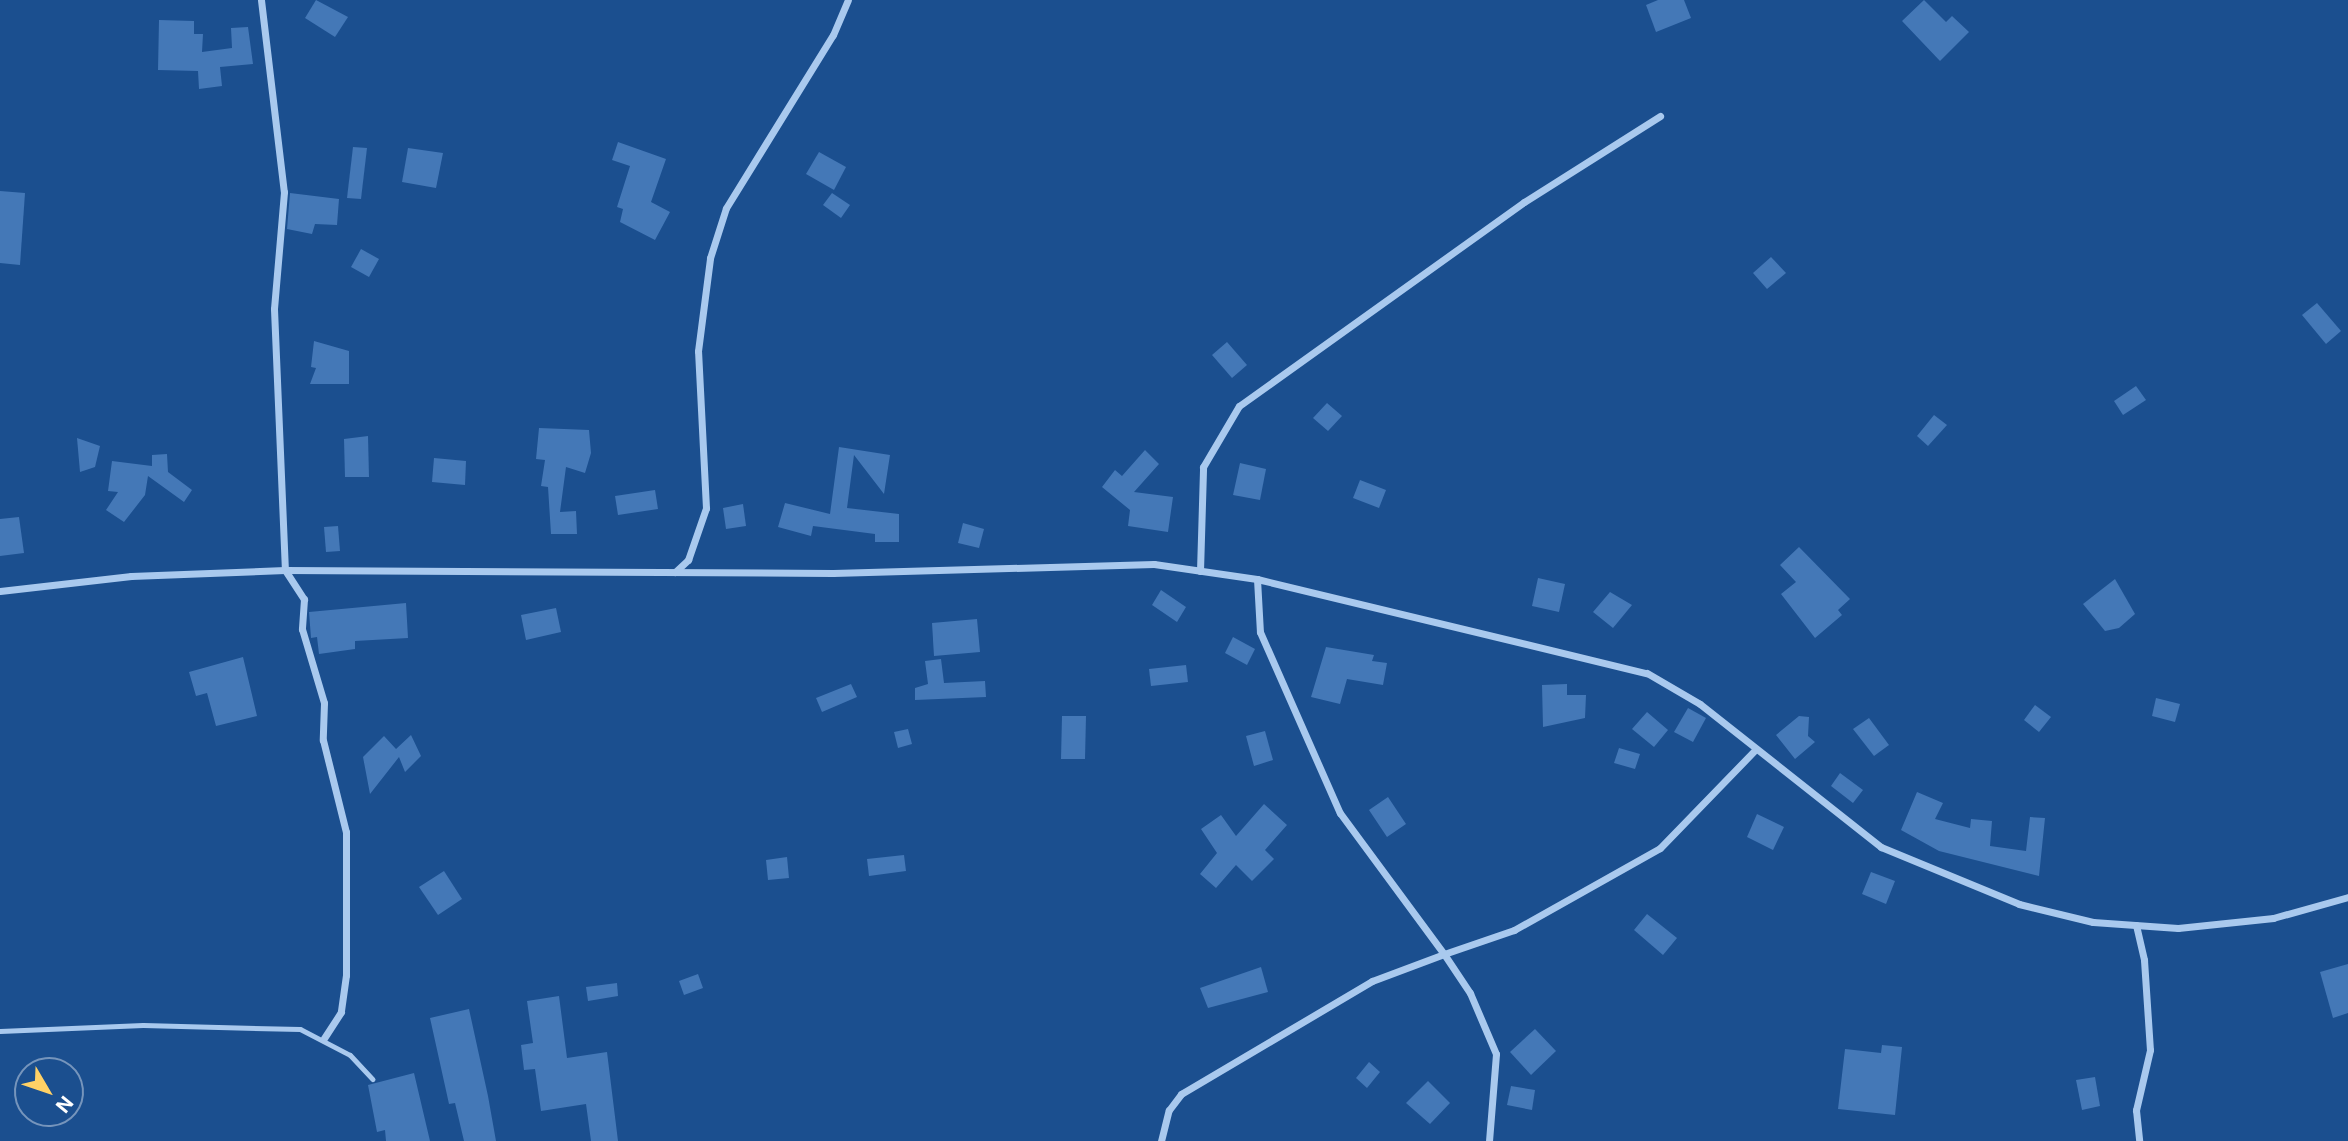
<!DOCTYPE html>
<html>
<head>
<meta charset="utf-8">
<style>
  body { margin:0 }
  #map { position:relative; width:2348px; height:1141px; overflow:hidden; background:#1b4f8f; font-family:Inter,sans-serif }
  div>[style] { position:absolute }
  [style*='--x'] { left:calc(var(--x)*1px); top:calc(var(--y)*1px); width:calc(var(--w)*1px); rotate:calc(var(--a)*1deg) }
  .building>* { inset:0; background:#4478b7 }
  .service>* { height:5px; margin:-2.5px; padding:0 2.5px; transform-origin:2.5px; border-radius:2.5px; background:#a9c9ee }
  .minor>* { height:7px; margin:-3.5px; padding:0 3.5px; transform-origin:3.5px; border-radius:3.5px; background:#a9c9ee }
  span { translate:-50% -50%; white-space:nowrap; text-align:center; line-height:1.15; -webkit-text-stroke:5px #1b4f8f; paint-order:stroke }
  .north { position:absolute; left:14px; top:1057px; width:70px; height:70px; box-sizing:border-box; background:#1b4f8f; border:2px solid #7695bc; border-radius:50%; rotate:129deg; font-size:19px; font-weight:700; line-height:28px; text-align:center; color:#fff }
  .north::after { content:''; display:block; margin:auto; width:24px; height:32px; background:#ffd166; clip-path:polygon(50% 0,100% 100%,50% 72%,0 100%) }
</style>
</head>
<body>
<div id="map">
  <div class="building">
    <div style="clip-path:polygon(316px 0,348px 17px,335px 37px,305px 18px)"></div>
    <div style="clip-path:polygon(1658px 0,1684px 0,1691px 18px,1656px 32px,1646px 5px)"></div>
    <div style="clip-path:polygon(1924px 0,1946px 22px,1952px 16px,1969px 32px,1940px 61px,1902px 21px)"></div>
    <div style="clip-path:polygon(159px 20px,194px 21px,194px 34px,203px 34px,202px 52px,232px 48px,231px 28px,248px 27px,253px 64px,220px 67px,222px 86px,199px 89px,198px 71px,158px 70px)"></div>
    <div style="clip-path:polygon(618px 142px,666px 159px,651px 202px,670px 212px,655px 240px,620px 222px,623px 209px,617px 207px,630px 166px,612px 160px)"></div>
    <div style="clip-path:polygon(353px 147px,367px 148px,361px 199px,347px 198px)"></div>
    <div style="clip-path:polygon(408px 148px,443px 153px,436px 188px,402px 182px)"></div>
    <div style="clip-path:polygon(819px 152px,846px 167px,834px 190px,806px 174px)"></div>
    <div style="clip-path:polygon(0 191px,25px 193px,20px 265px,0 263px)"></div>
    <div style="clip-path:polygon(290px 193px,339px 199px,337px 225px,315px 224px,312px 234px,287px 229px)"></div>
    <div style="clip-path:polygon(832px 193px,850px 205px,841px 218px,823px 205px)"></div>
    <div style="clip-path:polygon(361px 249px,379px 259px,369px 277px,351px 267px)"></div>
    <div style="clip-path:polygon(1771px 257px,1786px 273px,1767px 289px,1753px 273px)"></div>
    <div style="clip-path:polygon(2317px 303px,2341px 331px,2326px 344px,2302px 315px)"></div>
    <div style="clip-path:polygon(314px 341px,349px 351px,349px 384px,310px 384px,316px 368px,311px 367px)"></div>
    <div style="clip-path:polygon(1227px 342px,1247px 365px,1232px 378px,1212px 355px)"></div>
    <div style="clip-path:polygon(2136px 386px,2146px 400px,2123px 415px,2114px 401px)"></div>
    <div style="clip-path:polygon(1327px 403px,1342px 416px,1328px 431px,1313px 418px)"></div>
    <div style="clip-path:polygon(1934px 415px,1947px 425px,1928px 446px,1917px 436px)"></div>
    <div style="clip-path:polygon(539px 428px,589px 430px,591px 453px,585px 473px,566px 467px,560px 512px,576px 511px,577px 534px,551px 534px,548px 487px,541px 486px,545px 460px,536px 459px)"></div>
    <div style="clip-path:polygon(368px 436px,369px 477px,345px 477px,344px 439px)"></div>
    <div style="clip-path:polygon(77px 438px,100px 446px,95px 467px,80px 472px)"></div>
    <div style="clip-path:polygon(839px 447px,890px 455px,884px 494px,854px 455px,847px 508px,899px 514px,899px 542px,875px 542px,875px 534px,813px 526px,811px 536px,778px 527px,785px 503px,830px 514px)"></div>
    <div style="clip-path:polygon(1145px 450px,1159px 464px,1134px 492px,1173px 497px,1168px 532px,1128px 526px,1130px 510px,1102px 487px,1115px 470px,1122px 476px)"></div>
    <div style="clip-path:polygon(167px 454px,168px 472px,192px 490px,184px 502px,148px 476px,145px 495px,124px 522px,106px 510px,118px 492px,108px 491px,112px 461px,152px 466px,152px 455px)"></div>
    <div style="clip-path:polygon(434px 458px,466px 461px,465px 485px,432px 482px)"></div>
    <div style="clip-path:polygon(1240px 463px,1266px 469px,1260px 500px,1233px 495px)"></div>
    <div style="clip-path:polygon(1360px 480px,1386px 490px,1379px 508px,1353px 498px)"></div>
    <div style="clip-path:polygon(655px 490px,658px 509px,618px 515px,615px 496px)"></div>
    <div style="clip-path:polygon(743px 504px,746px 526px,726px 529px,723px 508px)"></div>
    <div style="clip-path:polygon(19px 517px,24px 553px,0 556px,0 519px)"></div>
    <div style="clip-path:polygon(963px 523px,984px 529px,979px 548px,958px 543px)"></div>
    <div style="clip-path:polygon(338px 526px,340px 551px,326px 552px,324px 527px)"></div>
    <div style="clip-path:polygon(1799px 547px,1850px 599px,1838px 610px,1842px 615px,1815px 638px,1781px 594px,1796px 582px,1780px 565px)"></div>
    <div style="clip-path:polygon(1538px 578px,1565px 584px,1559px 612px,1532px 606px)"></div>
    <div style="clip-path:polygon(2115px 579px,2135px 614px,2119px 628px,2105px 631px,2083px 604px)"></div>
    <div style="clip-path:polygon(1161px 590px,1186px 607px,1177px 622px,1152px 605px)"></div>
    <div style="clip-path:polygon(1610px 592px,1632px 605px,1613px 628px,1593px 612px)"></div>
    <div style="clip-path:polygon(406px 603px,408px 638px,355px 641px,355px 649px,319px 654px,317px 637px,311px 638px,309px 612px)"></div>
    <div style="clip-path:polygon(556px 608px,561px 632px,526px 640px,521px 615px)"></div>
    <div style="clip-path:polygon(977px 619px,980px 652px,934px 656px,932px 623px)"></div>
    <div style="clip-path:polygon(1233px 637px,1255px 649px,1247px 665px,1225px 653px)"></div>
    <div style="clip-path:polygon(1326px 647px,1374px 655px,1372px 661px,1387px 663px,1383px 685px,1347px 679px,1340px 704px,1311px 697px)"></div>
    <div style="clip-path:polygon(243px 657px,257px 716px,216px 726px,207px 693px,196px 696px,189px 672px)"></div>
    <div style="clip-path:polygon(941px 659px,944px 683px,985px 681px,986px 697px,915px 700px,915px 688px,928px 684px,925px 661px)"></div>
    <div style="clip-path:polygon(1186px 665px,1188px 682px,1151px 686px,1149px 669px)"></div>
    <div style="clip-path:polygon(851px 684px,857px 697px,822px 712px,816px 698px)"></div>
    <div style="clip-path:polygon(1567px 684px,1567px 695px,1586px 695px,1585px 718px,1543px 727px,1542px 685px)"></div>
    <div style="clip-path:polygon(2156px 698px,2180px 704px,2175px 722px,2152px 716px)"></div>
    <div style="clip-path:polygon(2035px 705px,2051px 717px,2039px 732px,2024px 720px)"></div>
    <div style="clip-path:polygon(1688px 708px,1706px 718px,1693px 742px,1674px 732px)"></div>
    <div style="clip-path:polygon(1647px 712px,1668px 730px,1654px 747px,1632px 729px)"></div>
    <div style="clip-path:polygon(1062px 716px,1086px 716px,1085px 759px,1061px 759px)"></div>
    <div style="clip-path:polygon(1799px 716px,1809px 717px,1808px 736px,1815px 742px,1795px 759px,1776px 735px)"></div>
    <div style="clip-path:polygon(1869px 718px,1889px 745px,1874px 756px,1853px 729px)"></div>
    <div style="clip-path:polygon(908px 729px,912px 744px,898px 748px,894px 732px)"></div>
    <div style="clip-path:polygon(1265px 731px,1273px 760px,1254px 766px,1246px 736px)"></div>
    <div style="clip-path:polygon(411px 735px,421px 756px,405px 772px,399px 757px,370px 794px,363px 757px,384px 736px,396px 749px)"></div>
    <div style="clip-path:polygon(1619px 748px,1640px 754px,1635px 769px,1614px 763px)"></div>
    <div style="clip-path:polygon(1840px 773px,1863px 790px,1853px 803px,1831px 786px)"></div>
    <div style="clip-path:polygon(1917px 792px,1943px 803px,1935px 819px,1970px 828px,1971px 819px,1992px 821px,1990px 846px,2026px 851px,2030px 817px,2045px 818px,2039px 876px,1939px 851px,1901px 830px)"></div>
    <div style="clip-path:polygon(1388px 797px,1406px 824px,1387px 837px,1369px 810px)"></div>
    <div style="clip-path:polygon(1264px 804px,1287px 825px,1265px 850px,1274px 859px,1252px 881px,1236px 865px,1216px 888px,1200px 874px,1217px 853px,1201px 829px,1221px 815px,1236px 836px)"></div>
    <div style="clip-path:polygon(1757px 814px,1784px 827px,1773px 850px,1747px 837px)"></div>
    <div style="clip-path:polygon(904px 855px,906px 871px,869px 876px,867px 859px)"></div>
    <div style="clip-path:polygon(787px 857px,789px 878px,768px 880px,766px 860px)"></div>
    <div style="clip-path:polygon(444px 871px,462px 899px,438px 915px,419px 887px)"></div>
    <div style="clip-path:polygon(1871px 872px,1895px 881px,1886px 904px,1862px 894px)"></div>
    <div style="clip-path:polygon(1647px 914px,1677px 938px,1663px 955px,1634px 930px)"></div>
    <div style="clip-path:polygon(2348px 964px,2348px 1013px,2333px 1018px,2320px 972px)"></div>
    <div style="clip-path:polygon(1261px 967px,1268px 992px,1208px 1008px,1200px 988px)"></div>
    <div style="clip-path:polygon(698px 974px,703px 988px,684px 995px,679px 981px)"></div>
    <div style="clip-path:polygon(617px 983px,618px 996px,588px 1001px,586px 987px)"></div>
    <div style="clip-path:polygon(559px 996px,567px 1058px,607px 1052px,618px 1141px,591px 1141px,586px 1104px,541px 1111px,535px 1069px,524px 1070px,521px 1045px,533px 1043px,527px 1001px)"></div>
    <div style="clip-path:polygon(469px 1009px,488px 1096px,496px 1141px,464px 1141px,455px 1103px,449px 1104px,430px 1018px)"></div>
    <div style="clip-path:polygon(1535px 1029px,1556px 1051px,1531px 1075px,1510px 1052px)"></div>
    <div style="clip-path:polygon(1882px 1045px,1902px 1047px,1895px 1115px,1838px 1109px,1845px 1049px,1881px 1053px)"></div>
    <div style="clip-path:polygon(1369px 1062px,1380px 1072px,1367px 1088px,1356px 1078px)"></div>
    <div style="clip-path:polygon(414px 1073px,430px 1141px,386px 1141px,385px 1130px,377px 1132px,368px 1085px)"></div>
    <div style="clip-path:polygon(2095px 1077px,2100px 1106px,2082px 1110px,2076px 1080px)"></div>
    <div style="clip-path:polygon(1428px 1081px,1450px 1103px,1430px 1124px,1406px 1103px)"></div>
    <div style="clip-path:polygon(1511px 1086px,1535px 1090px,1532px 1110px,1507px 1105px)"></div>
  </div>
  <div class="service">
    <div style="--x:0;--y:1031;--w:143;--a:-2.4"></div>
    <div style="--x:143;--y:1025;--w:157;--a:1.5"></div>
    <div style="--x:300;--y:1029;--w:56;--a:27.5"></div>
    <div style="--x:350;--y:1055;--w:33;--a:47"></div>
  </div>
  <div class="minor">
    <div style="--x:261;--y:0;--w:193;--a:83.2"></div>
    <div style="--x:284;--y:192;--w:117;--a:94.9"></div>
    <div style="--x:274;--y:309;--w:261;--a:87.6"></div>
    <div style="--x:285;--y:570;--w:35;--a:57"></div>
    <div style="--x:304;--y:599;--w:30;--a:94"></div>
    <div style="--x:302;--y:629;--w:77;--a:73.4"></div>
    <div style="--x:324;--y:703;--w:37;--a:92"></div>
    <div style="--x:323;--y:740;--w:95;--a:76"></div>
    <div style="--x:346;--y:832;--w:143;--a:90"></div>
    <div style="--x:346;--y:975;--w:37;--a:98"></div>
    <div style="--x:341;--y:1012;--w:31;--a:123"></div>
    <div style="--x:1200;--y:571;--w:104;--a:-88.3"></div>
    <div style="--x:1203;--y:467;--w:71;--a:-59.5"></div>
    <div style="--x:1239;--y:406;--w:350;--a:-35.6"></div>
    <div style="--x:1524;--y:202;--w:161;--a:-32.3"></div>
    <div style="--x:675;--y:572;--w:18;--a:-43"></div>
    <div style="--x:688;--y:560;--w:55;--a:-70.9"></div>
    <div style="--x:706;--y:508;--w:157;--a:-92.9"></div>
    <div style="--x:698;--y:351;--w:94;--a:-82.6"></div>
    <div style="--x:710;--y:258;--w:52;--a:-72.3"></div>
    <div style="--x:726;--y:208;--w:203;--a:-58.3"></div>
    <div style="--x:833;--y:35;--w:38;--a:-67"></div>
    <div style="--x:1257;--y:579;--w:53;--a:86.8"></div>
    <div style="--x:1260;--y:632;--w:198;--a:66.2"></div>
    <div style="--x:1340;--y:813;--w:175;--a:53.6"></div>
    <div style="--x:1444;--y:954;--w:74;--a:-18.9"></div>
    <div style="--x:1514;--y:930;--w:167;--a:-29.3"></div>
    <div style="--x:1660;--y:848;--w:138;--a:-45.9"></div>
    <div style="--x:0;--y:591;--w:132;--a:-6.5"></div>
    <div style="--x:131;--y:576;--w:154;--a:-2.2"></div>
    <div style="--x:285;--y:570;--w:548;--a:0.31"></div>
    <div style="--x:833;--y:573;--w:321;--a:-1.6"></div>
    <div style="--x:1154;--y:564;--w:104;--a:8.3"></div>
    <div style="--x:1257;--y:579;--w:401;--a:13.6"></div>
    <div style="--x:1647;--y:673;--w:61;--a:30.3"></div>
    <div style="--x:1700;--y:704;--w:231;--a:38.3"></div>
    <div style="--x:1881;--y:847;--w:149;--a:22.4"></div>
    <div style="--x:2019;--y:904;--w:76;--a:13.7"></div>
    <div style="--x:2093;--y:922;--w:85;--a:4"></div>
    <div style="--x:2178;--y:928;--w:96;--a:-6"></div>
    <div style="--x:2273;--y:918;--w:78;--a:-15.6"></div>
    <div style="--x:2136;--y:925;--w:36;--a:77"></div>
    <div style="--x:2144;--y:960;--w:90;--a:86.2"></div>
    <div style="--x:2150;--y:1050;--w:62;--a:103.1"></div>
    <div style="--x:2136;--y:1110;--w:31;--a:84"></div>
    <div style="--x:1161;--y:1141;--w:32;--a:-76"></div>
    <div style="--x:1169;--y:1110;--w:20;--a:-53"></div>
    <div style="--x:1181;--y:1094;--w:222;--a:-30.6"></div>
    <div style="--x:1372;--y:981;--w:77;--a:-20.6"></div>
    <div style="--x:1444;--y:954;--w:47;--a:56.3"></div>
    <div style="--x:1470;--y:993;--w:66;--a:66.9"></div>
    <div style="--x:1496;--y:1054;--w:87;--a:94.6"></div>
  </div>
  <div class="north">N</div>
</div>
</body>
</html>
